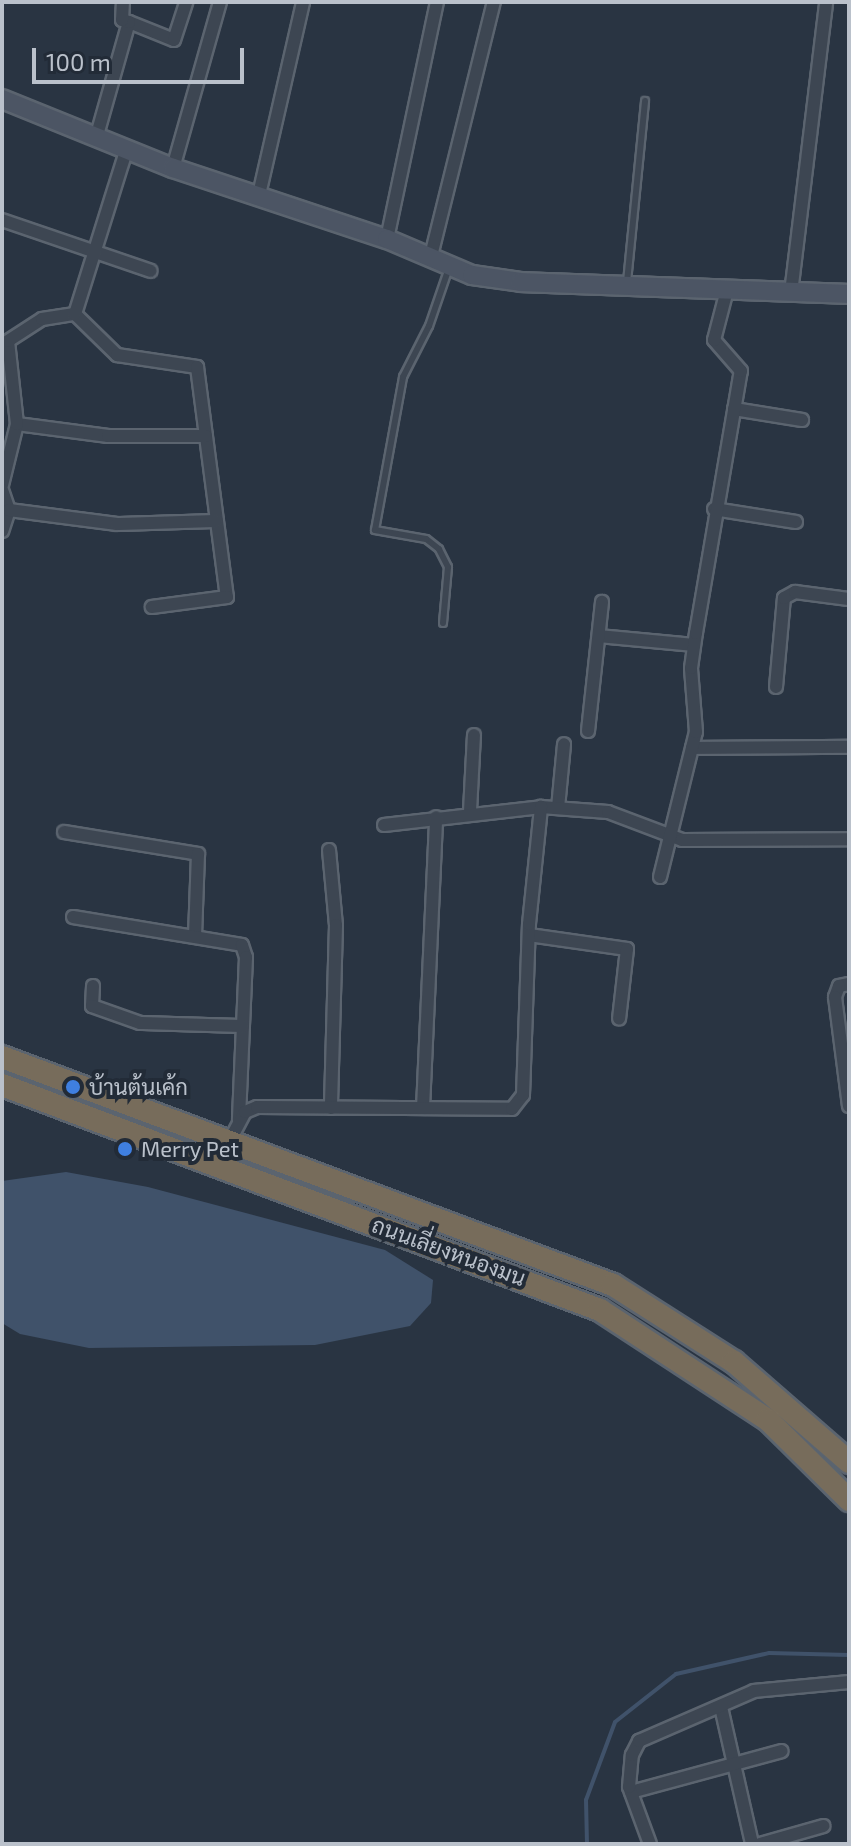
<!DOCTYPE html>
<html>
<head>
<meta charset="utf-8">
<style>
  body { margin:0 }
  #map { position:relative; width:851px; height:1846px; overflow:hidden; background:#293442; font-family:"Exo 2",Sarabun,sans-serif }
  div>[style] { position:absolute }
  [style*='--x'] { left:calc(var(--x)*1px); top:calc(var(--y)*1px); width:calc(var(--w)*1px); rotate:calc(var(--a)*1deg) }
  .water>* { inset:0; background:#40526a }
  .stream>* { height:4px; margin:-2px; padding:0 2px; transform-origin:2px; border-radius:2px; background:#40526a }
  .roads { filter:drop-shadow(2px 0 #5b646f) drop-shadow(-2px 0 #5b646f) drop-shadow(0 2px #5b646f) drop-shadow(0 -2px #5b646f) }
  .lane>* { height:6px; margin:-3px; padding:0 3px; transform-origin:3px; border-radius:3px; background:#3d4652 }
  .street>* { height:12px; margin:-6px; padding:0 6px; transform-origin:6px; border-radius:6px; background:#3d4652 }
  .secondary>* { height:18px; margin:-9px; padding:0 9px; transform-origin:9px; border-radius:9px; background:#4c5564 }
  .highway>* { height:22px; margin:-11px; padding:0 11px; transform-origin:11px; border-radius:11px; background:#776c5b }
  .dots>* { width:22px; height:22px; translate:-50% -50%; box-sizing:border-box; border:4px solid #222b37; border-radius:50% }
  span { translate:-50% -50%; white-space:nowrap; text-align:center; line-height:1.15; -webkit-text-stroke:8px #222b37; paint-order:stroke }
  .poi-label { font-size:22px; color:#bac1cb }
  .left { translate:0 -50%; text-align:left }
  .street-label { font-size:22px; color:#bac1cb }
  .frame { position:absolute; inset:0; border:4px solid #bac1cb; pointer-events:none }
  .scale { position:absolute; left:32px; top:48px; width:212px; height:36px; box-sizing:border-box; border:4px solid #bac1cb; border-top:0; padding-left:10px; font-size:24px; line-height:28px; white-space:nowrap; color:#bac1cb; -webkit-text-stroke:6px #222b37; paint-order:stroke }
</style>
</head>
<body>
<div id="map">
  <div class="water">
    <div style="clip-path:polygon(66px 1172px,148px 1187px,385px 1250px,433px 1280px,431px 1303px,410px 1326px,315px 1345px,89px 1348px,20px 1334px,2px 1323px,2px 1181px)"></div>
  </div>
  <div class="stream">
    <div style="--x:587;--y:1844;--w:44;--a:-91.3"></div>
    <div style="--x:586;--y:1800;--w:83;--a:-69.6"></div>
    <div style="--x:615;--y:1722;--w:78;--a:-38.2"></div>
    <div style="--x:676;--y:1674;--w:95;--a:-12.7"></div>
    <div style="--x:769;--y:1653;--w:80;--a:1.4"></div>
  </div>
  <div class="roads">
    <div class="lane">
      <div style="--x:627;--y:282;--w:182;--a:-84.3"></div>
      <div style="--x:443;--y:623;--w:56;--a:-84.9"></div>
      <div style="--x:448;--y:567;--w:20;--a:-117"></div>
      <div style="--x:439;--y:549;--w:16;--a:-142"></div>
      <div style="--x:426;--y:539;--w:52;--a:-170"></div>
      <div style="--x:375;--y:530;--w:156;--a:-79.6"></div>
      <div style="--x:403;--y:377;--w:57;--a:-63"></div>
      <div style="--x:429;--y:326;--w:61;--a:-71"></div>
    </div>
    <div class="street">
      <div style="--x:129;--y:22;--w:48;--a:21.8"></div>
      <div style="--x:174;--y:40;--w:40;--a:-72"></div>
      <div style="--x:97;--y:135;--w:117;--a:-74.2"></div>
      <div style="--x:129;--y:22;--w:7;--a:-164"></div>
      <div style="--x:122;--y:20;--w:18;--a:-87"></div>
      <div style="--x:173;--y:168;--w:173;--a:-74.2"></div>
      <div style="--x:258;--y:199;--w:202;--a:-77.1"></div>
      <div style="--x:2;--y:220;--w:157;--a:18.9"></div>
      <div style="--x:387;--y:239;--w:242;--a:-78.1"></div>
      <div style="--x:430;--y:260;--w:266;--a:-76.1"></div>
      <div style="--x:791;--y:293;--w:293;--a:-83.1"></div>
      <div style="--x:75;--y:314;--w:59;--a:44.3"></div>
      <div style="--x:117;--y:355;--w:81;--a:8.5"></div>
      <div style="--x:197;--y:367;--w:232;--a:82.6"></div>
      <div style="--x:227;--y:597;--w:76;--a:172.4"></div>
      <div style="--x:734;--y:409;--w:69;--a:9.2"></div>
      <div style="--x:17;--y:424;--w:92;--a:7.5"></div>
      <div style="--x:108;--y:436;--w:98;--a:0"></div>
      <div style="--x:2;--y:485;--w:63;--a:-76.2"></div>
      <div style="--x:17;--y:424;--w:83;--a:-96.2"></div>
      <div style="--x:8;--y:341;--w:40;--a:-32.9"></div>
      <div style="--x:42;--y:319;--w:33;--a:-9"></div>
      <div style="--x:75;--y:314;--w:174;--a:-72.6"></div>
      <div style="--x:2;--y:490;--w:21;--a:71"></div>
      <div style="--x:9;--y:510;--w:22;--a:108"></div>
      <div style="--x:714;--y:509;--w:83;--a:9"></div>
      <div style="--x:9;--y:510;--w:109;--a:7.4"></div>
      <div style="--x:117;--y:524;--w:100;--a:-1.7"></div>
      <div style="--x:599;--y:636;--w:95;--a:5.4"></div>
      <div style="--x:776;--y:687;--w:89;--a:-84.9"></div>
      <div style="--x:784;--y:598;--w:13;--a:-29"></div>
      <div style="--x:795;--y:592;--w:54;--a:7.4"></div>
      <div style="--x:588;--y:731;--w:130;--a:-83.8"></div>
      <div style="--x:692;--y:748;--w:157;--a:-0.4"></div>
      <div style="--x:558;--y:808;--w:64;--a:-84.6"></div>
      <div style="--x:470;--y:811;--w:76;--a:-87"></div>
      <div style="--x:384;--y:825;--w:158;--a:-6.5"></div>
      <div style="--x:541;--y:807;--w:67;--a:4.3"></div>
      <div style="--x:608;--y:812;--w:79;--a:20.7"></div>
      <div style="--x:682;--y:840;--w:167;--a:-0.3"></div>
      <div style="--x:64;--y:832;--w:136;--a:9.3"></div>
      <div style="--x:198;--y:854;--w:81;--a:92.1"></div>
      <div style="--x:329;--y:850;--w:75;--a:84.7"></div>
      <div style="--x:336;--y:925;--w:183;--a:91.6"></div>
      <div style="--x:660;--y:877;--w:149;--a:-76.1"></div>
      <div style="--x:696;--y:732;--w:64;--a:-94.5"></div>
      <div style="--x:691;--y:668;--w:35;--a:-82"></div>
      <div style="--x:696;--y:633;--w:266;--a:-80.3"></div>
      <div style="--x:741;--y:371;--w:41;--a:-131.1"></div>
      <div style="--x:714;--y:340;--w:52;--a:-75.4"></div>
      <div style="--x:73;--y:917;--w:171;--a:9.4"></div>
      <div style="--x:242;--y:945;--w:13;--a:72"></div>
      <div style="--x:246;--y:957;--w:163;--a:92.5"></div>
      <div style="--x:529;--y:935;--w:99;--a:8.1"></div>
      <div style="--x:627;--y:949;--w:70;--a:96.5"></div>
      <div style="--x:849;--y:984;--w:10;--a:169"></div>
      <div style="--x:839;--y:986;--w:12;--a:110"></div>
      <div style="--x:835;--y:997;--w:110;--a:82.7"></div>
      <div style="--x:93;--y:986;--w:20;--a:93"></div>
      <div style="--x:92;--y:1006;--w:51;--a:19.5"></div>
      <div style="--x:140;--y:1023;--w:103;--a:1.7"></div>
      <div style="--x:423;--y:1108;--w:291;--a:-87.4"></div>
      <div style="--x:229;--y:1142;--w:34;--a:-62"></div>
      <div style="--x:245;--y:1112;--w:13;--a:-23"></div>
      <div style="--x:257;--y:1107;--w:255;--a:0.4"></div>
      <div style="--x:512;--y:1109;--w:18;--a:-52"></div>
      <div style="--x:523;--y:1095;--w:171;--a:-88"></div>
      <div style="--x:529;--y:924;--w:118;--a:-84.1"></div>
      <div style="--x:721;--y:1707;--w:140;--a:77.2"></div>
      <div style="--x:631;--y:1792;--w:156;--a:-15.2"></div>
      <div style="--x:650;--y:1844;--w:61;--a:-110.2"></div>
      <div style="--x:629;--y:1787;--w:32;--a:-85"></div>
      <div style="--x:632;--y:1755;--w:16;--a:-63"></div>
      <div style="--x:639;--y:1741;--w:125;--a:-23.5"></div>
      <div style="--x:754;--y:1691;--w:95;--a:-5.4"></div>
      <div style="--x:760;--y:1844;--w:66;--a:-15.9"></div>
    </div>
    <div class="secondary">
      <div style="--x:2;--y:99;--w:184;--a:22"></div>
      <div style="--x:173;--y:168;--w:225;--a:18.4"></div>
      <div style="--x:387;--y:239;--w:92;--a:23"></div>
      <div style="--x:472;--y:275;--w:49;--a:8.1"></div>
      <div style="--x:521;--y:282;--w:328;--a:2.1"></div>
    </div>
    <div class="highway">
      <div style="--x:2;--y:1057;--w:652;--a:20.46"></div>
      <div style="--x:613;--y:1285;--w:143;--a:32.5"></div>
      <div style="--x:734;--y:1362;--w:152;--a:41"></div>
      <div style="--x:2;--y:1085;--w:639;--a:20.62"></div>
      <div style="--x:600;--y:1310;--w:201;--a:33.2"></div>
      <div style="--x:768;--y:1420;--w:114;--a:44.6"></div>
    </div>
  </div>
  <div class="dots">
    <div style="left:73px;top:1087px;background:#3f7fe0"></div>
    <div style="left:125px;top:1149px;background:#3f7fe0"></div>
  </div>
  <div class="poi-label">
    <span class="left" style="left:89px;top:1087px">บ้านต้นเค้ก</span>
    <span class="left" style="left:141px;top:1149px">Merry Pet</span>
  </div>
  <div class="street-label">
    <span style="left:449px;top:1251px;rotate:20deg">ถนนเลี่ยงหนองมน</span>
  </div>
  <div class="frame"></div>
  <div class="scale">100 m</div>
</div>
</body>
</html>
